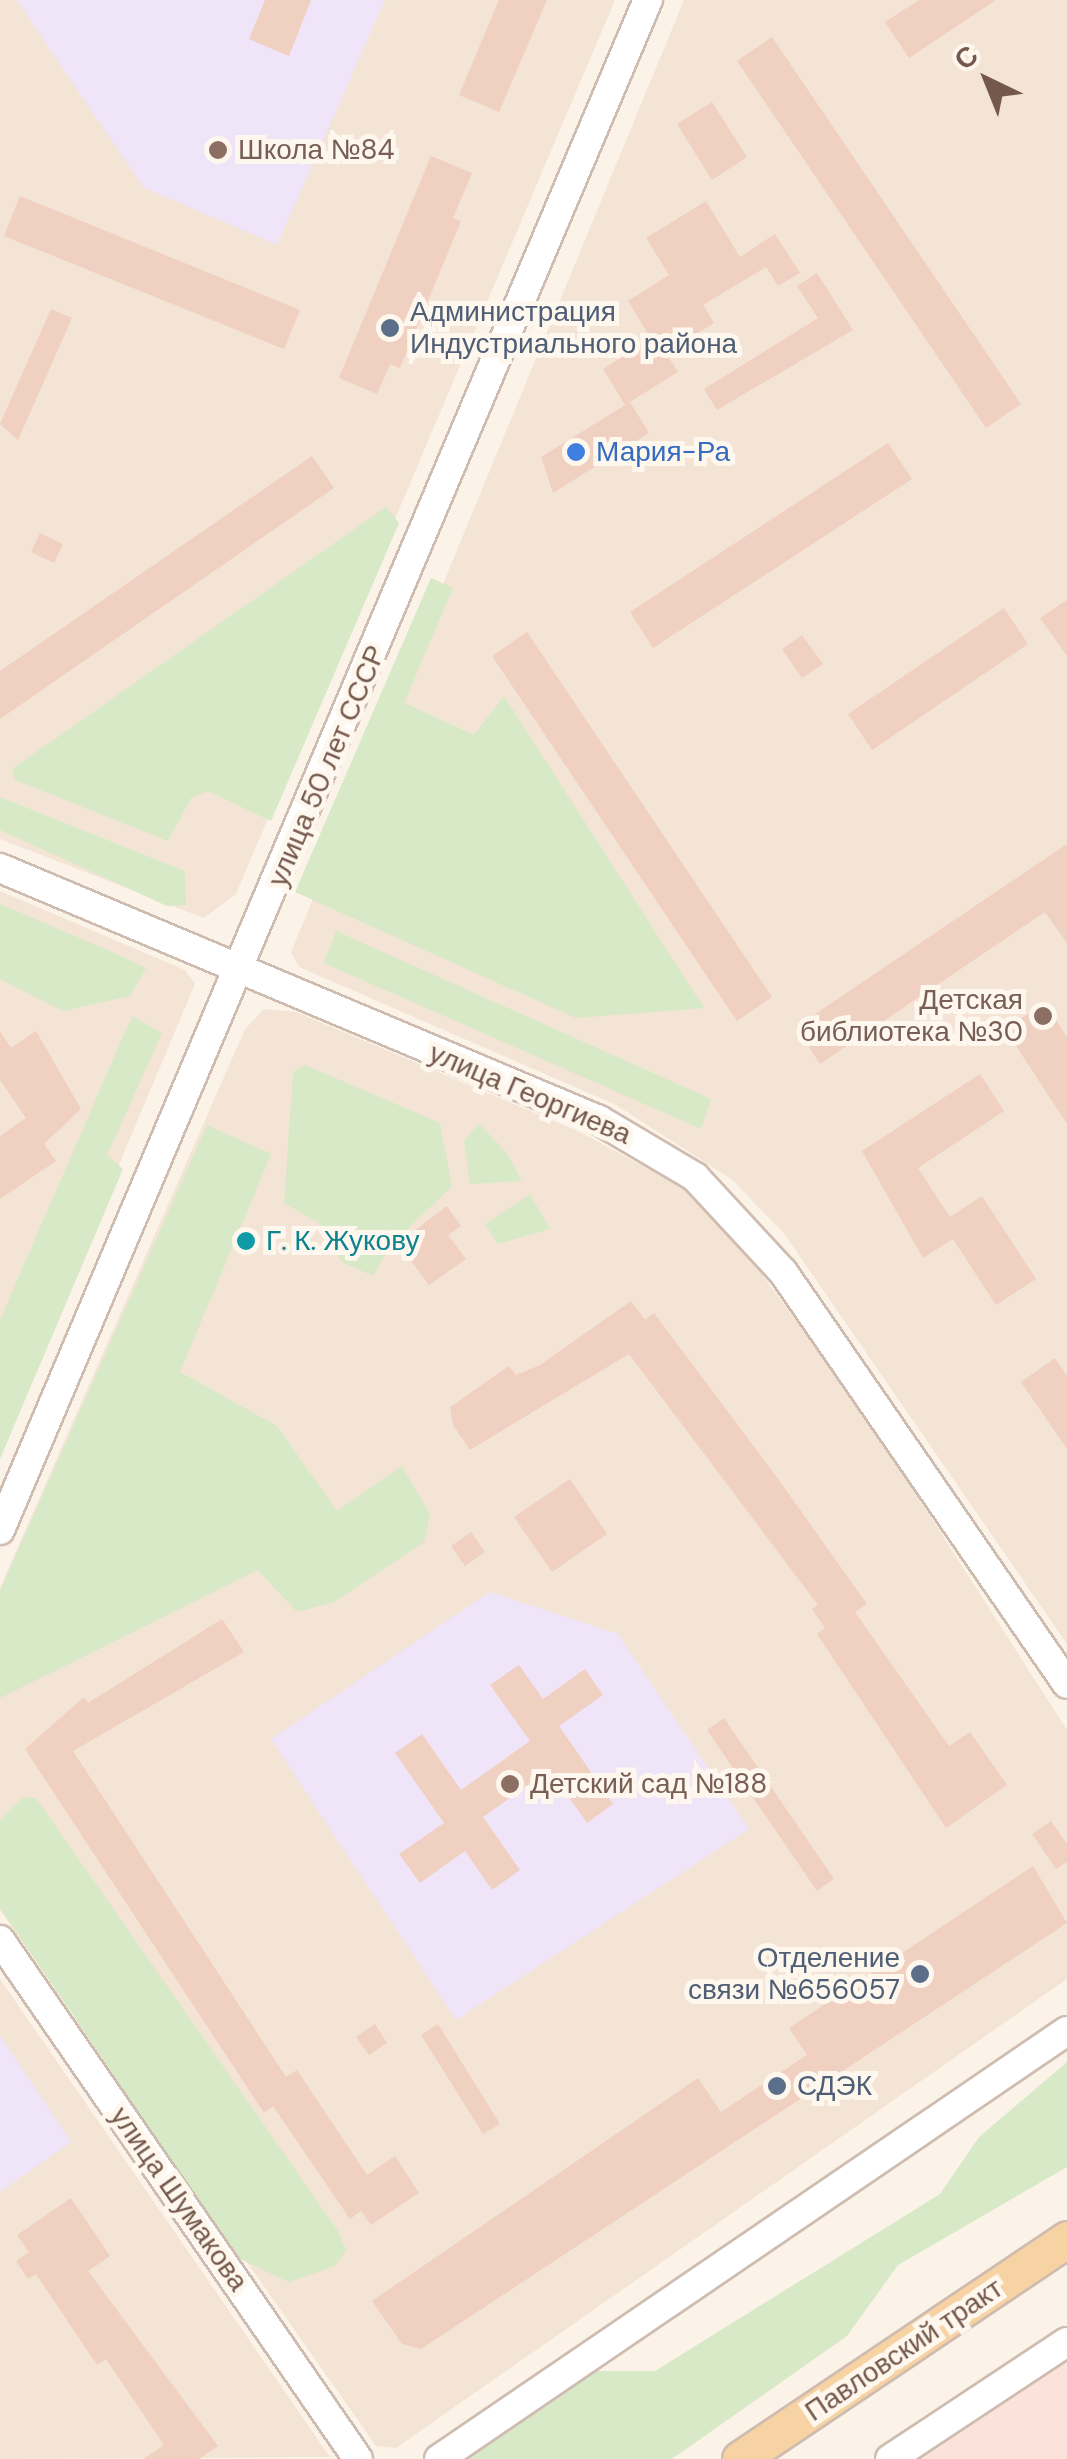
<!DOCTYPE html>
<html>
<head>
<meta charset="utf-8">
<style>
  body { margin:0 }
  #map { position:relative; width:1067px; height:2459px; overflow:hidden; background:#fcf3e8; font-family:"DM Sans",sans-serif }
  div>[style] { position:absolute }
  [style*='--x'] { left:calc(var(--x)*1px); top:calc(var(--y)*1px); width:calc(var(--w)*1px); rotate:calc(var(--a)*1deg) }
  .residential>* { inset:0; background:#f3e4d6 }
  .commercial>* { inset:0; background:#fbe3dc }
  .education>* { inset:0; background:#f0e4f8 }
  .green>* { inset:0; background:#d7e9c6 }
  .building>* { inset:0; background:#f0d0c0 }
  .roads { filter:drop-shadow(2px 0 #cfbcb0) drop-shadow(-2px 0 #cfbcb0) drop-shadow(0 2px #cfbcb0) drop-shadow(0 -2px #cfbcb0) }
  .minor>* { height:28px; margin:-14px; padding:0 14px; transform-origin:14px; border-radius:14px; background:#fff }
  .major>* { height:35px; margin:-17.5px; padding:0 17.5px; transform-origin:17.5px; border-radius:17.5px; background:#f7d3a3 }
  .dots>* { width:28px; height:28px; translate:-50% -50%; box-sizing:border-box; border:5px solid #fef7ee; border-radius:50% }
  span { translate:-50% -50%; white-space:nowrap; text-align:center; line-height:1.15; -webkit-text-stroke:10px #fef7ee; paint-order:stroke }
  .education-label { font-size:28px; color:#785e54 }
  .left { translate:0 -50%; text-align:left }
  .right { translate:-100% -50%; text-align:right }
  .service-label { font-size:28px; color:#4e5e75 }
  .shop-label { font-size:28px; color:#366cbe }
  .street-label { font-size:28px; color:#75584c }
  .culture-label { font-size:28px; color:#0d838f }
  .north { position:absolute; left:937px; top:30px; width:100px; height:100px; -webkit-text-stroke:8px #fef7ee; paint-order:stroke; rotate:317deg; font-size:28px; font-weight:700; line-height:40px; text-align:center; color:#75584c }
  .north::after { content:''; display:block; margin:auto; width:35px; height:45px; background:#75584c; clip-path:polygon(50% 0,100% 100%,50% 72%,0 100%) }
</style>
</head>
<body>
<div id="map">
  <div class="residential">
    <div style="clip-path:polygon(0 0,615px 0,236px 894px,204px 918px,0 839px)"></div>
    <div style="clip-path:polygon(684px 0,1067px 0,1067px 1644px,783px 1232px,731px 1179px,616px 1105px,299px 967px,291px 952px)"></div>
    <div style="clip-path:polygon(0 891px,185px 970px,195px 984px,0 1447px)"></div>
    <div style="clip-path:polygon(264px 1009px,296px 1012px,578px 1131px,682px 1187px,728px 1228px,869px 1421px,1067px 1730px,1067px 1979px,396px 2448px,376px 2446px,0 1910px,0 1588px,245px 1029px)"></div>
    <div style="clip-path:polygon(0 1979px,330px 2457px,0 2459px)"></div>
  </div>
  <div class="commercial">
    <div style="clip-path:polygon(1067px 2346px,1067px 2459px,897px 2459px)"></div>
  </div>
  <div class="education">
    <div style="clip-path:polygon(17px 0,385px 0,277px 245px,143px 187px)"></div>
    <div style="clip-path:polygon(490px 1592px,618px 1634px,749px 1829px,456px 2020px,271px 1739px)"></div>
    <div style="clip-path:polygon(0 2036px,71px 2142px,0 2192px)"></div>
  </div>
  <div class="green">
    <div style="clip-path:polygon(386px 507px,399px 523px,271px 821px,208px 791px,191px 798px,168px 841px,15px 780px,12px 769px)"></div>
    <div style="clip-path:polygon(431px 578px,453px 588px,404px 703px,474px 735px,504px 696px,704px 1008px,576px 1018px,295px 892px)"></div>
    <div style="clip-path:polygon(0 797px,185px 871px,186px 905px,167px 906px,0 830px)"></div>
    <div style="clip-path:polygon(0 904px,119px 955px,146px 968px,130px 996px,63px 1011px,0 979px)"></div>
    <div style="clip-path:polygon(336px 931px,711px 1099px,701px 1129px,324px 963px)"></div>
    <div style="clip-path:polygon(132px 1016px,162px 1033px,107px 1155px,123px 1169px,0 1459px,0 1320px)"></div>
    <div style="clip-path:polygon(305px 1065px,440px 1123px,452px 1186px,390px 1246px,373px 1276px,342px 1262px,318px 1222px,284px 1203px,293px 1072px)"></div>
    <div style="clip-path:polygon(479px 1124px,505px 1151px,522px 1181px,470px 1184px,464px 1140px)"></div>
    <div style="clip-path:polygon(207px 1125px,271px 1154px,180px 1372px,277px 1426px,337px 1511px,402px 1466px,430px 1514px,424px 1542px,334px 1602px,297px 1612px,258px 1570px,0 1698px,0 1591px)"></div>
    <div style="clip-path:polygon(530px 1194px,550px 1229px,498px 1244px,485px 1224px)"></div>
    <div style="clip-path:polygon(23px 1797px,36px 1798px,338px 2231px,346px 2250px,335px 2266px,289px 2282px,238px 2258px,0 1908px,0 1820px)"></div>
    <div style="clip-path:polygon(1067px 2062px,1067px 2167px,898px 2265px,847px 2336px,672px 2459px,464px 2459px,597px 2371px,655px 2371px,940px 2194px,979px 2137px)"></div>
  </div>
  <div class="building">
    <div style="clip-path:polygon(265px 0,311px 0,289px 56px,249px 39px)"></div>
    <div style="clip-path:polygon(499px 0,547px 0,499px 112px,459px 95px)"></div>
    <div style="clip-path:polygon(919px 0,996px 0,909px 58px,885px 22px)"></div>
    <div style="clip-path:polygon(772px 37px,1021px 404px,986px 428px,737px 61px)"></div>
    <div style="clip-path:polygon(712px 102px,747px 157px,712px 180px,677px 124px)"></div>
    <div style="clip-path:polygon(431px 156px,472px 173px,453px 218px,461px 221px,400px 368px,390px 364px,377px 394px,339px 378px)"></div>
    <div style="clip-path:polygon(20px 196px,300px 310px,284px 349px,4px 236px)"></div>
    <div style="clip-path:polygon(706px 201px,740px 257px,775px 234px,800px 273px,778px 286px,766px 267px,703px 305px,714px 323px,666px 353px,678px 372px,625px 405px,603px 369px,651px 339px,628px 301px,669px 275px,646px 238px)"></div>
    <div style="clip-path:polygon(817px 273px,853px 330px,717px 410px,704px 389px,818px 318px,797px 286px)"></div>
    <div style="clip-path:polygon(51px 309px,72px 318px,18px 440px,0 424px)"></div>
    <div style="clip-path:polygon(630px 402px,649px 433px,553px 493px,541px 457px)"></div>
    <div style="clip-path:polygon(888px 443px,912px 479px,653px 648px,630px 612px)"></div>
    <div style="clip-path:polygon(312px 456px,334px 488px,0 719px,0 671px)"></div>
    <div style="clip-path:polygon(40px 533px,63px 544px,54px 563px,31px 552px)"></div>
    <div style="clip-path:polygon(1067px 600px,1067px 656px,1040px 618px)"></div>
    <div style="clip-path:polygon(1004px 608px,1028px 644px,872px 750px,848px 714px)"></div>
    <div style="clip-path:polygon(527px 632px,772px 997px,737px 1021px,492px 656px)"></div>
    <div style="clip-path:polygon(802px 635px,823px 664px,802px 678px,782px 649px)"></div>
    <div style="clip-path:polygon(1067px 844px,1067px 943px,1045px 912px,820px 1064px,796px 1027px)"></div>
    <div style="clip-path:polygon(1045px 1003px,1067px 1037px,1067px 1124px,1005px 1029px)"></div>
    <div style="clip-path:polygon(0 1031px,11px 1048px,36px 1031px,81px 1109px,44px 1144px,56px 1161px,0 1199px,0 1136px,26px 1118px,0 1080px)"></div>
    <div style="clip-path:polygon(980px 1074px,1004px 1111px,918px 1168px,950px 1217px,982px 1196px,1036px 1279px,996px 1305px,953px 1239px,923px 1258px,862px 1151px)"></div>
    <div style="clip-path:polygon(447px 1206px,461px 1226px,448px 1235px,466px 1259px,429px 1285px,398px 1243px)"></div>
    <div style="clip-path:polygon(631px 1301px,645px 1320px,654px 1313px,776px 1476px,867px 1604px,855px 1612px,949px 1746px,970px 1732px,1007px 1785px,946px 1828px,817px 1634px,825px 1628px,812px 1609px,818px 1605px,629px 1354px,470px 1450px,453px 1425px,450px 1407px,509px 1366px,516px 1375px,540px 1365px)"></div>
    <div style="clip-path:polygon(1055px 1358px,1067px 1376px,1067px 1449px,1021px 1382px)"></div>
    <div style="clip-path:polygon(570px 1479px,607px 1534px,552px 1572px,514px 1517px)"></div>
    <div style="clip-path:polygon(471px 1532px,485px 1552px,465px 1566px,451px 1546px)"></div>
    <div style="clip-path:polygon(222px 1619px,244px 1652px,73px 1751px,286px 2077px,297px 2070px,367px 2175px,395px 2156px,419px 2193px,371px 2225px,361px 2211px,350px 2219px,273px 2106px,264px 2113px,25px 1749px,84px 1697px,88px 1703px)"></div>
    <div style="clip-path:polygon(519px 1665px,543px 1699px,585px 1669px,603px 1695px,559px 1726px,613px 1804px,587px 1823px,550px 1770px,483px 1817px,520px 1870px,492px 1890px,465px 1851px,420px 1883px,399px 1854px,444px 1823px,395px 1753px,422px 1734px,461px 1790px,530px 1741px,490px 1685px)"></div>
    <div style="clip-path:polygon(724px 1718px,834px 1879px,817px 1891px,707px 1730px)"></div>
    <div style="clip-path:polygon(1051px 1821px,1067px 1844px,1067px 1862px,1056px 1869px,1032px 1834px)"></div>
    <div style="clip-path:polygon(1033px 1866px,1067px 1923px,421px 2349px,402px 2344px,372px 2301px,698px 2078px,721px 2112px,807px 2055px,789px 2028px)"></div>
    <div style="clip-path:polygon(375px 2024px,387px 2043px,369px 2055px,356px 2037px)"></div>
    <div style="clip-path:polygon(438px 2024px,500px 2124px,483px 2134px,421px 2035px)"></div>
    <div style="clip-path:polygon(71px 2198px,110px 2256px,88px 2271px,218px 2446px,199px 2459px,143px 2459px,164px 2445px,106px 2359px,97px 2365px,36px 2274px,28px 2279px,16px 2261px,29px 2252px,17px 2235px)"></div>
  </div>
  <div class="roads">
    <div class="minor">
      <div style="--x:0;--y:868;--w:650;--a:22.82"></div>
      <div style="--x:599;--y:1120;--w:112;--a:30.7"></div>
      <div style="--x:695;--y:1177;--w:129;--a:47.2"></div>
      <div style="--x:783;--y:1272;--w:500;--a:55.42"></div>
      <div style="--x:0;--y:1530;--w:1662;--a:-67.05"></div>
      <div style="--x:0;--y:1940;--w:630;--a:55.4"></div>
      <div style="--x:439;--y:2459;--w:760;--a:-34.28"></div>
      <div style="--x:890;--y:2459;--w:212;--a:-33.5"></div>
    </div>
    <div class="major">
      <div style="--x:740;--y:2459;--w:394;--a:-33.9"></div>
    </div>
  </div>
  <div class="dots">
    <div style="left:218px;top:150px;background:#8d6e63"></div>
    <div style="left:390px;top:328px;background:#5c6f8a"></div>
    <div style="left:576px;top:452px;background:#3f7fe0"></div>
    <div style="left:1043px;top:1016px;background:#8d6e63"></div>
    <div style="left:246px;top:1241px;background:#0f9aa8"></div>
    <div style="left:510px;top:1784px;background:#8d6e63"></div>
    <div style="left:920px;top:1974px;background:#5c6f8a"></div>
    <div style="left:777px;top:2086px;background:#5c6f8a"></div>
  </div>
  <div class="education-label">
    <span class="left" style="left:238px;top:150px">Школа №84</span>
    <span class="right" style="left:1023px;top:1016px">Детская<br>библиотека №30</span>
    <span class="left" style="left:530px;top:1784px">Детский сад №188</span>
  </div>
  <div class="service-label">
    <span class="left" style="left:410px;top:328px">Администрация<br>Индустриального района</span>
    <span class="right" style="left:900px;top:1974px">Отделение<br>связи №656057</span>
    <span class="left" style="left:797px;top:2086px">СДЭК</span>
  </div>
  <div class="shop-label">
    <span class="left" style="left:596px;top:452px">Мария-Ра</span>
  </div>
  <div class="street-label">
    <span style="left:327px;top:766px;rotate:-67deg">улица 50 лет СССР</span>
    <span style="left:530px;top:1094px;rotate:23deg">улица Георгиева</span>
    <span style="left:179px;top:2199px;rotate:55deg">улица Шумакова</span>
    <span style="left:904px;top:2350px;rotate:-34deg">Павловский тракт</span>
  </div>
  <div class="culture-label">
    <span class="left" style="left:266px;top:1241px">Г. К. Жукову</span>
  </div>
  <div class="north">С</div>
</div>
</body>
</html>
